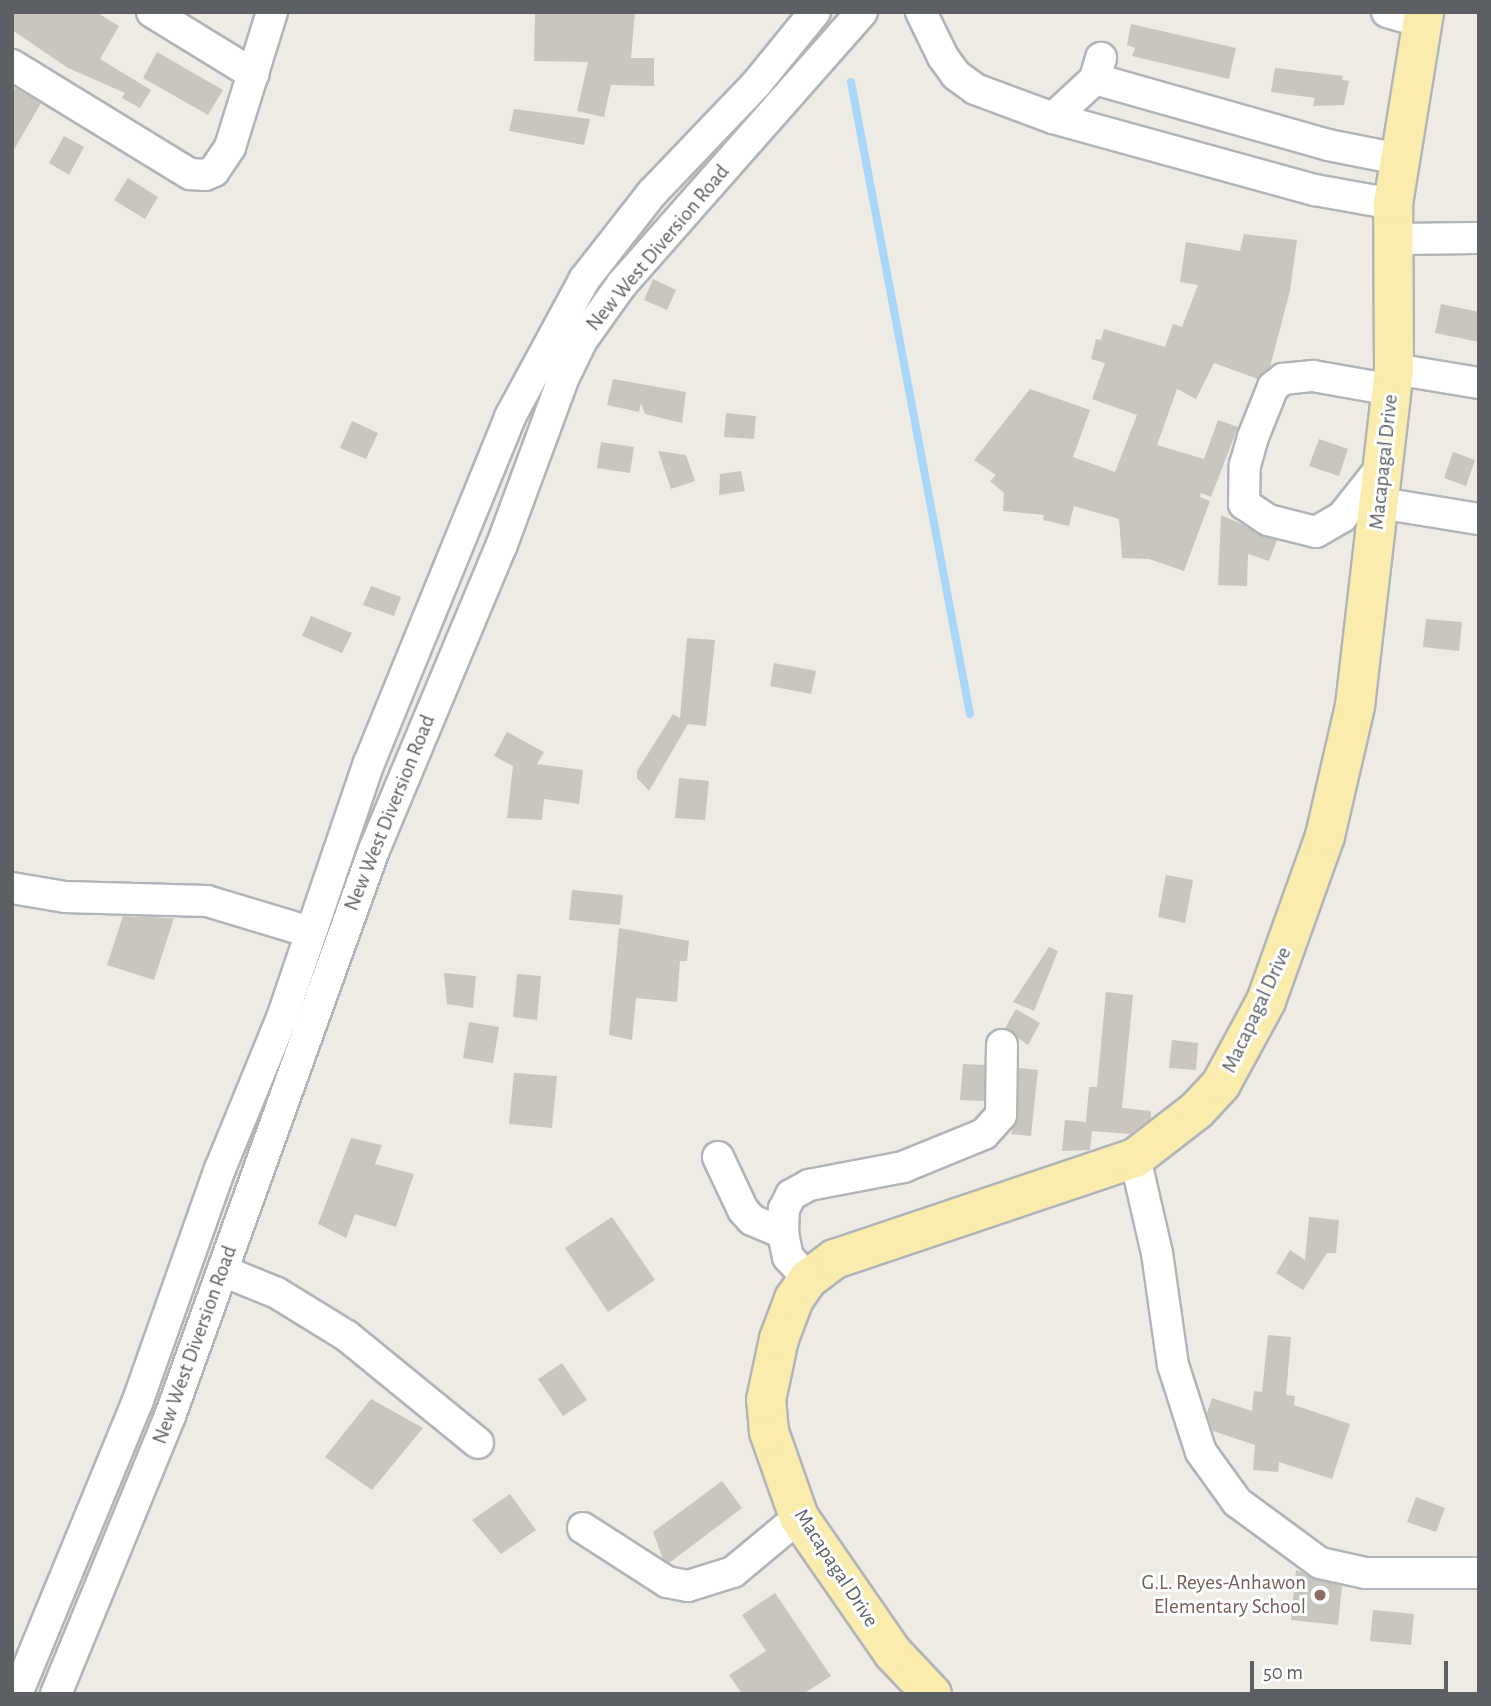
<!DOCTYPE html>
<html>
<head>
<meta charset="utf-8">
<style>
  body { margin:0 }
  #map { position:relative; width:1491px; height:1706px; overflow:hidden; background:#edebe4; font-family:"Alegreya Sans",sans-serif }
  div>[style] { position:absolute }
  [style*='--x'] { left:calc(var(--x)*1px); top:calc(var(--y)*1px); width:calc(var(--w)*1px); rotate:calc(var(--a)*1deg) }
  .stream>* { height:8px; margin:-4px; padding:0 4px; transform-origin:4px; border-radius:4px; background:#a8d7f9 }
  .building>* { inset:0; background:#c9c6c0 }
  .roads { filter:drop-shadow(2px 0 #b1b4b8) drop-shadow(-2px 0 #b1b4b8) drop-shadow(0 2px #b1b4b8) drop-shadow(0 -2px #b1b4b8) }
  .minor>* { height:30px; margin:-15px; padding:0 15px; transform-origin:15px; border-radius:15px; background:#fff }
  .major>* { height:38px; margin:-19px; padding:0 19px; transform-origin:19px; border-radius:19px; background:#f9ecad }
  .dots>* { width:19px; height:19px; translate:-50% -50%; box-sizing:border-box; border:4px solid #fff; border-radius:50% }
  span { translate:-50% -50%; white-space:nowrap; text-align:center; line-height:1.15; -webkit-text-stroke:6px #fff; paint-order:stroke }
  .street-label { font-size:21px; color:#5c5f63 }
  .education-label { font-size:21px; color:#785e54 }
  .right { translate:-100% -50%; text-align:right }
  .frame { position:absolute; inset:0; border:14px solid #5c5f63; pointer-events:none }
  .scale { position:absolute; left:1250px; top:1661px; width:198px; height:32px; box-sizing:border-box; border:4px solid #5c5f63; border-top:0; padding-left:9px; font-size:21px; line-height:24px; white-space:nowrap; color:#5c5f63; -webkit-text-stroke:5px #fff; paint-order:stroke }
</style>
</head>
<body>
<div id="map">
  <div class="stream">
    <div style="--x:851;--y:82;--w:643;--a:79.34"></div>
  </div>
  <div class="building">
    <div style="clip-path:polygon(12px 12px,96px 12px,119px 26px,100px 59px,151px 90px,140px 108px,122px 98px,125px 93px,68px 68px,12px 30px)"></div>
    <div style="clip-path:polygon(535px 12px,635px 12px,631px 58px,654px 58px,654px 86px,611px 85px,604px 117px,577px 111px,588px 62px,534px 61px)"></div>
    <div style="clip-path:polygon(1131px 24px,1236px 48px,1229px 79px,1132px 56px,1135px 48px,1127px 45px)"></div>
    <div style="clip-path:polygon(157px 52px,223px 90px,208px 115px,143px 78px)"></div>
    <div style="clip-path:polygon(1275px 68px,1343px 76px,1342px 80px,1349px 81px,1344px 105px,1313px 106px,1315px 98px,1271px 92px)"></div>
    <div style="clip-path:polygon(15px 88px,41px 103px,12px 153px,12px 93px)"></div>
    <div style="clip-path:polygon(514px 109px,590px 119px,584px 145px,509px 131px)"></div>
    <div style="clip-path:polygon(64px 136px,84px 147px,69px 175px,49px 163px)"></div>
    <div style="clip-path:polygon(128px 178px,158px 197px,145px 219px,114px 200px)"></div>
    <div style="clip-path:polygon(1244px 234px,1297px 240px,1290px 291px,1270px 367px,1258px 379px,1214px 363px,1196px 399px,1177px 389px,1157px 445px,1204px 459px,1218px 420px,1238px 427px,1211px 497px,1201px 493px,1200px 497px,1210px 501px,1184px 571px,1149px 559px,1122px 558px,1119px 519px,1074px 506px,1069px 526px,1043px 520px,1044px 515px,1003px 511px,1004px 493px,990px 481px,996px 475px,974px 460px,1030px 389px,1090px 410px,1073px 457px,1115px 472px,1137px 415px,1092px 399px,1105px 363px,1091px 359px,1096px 339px,1101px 340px,1104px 329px,1165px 347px,1173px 324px,1182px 327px,1198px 285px,1180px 282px,1186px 242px,1240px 251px)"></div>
    <div style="clip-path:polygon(653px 279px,676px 290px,667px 310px,644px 300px)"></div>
    <div style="clip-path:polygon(1441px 304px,1479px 312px,1479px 342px,1435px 333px)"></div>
    <div style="clip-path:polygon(613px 379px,686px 392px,682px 423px,645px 414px,641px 403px,639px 412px,607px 405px)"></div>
    <div style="clip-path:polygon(726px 413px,756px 416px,754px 439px,724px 437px)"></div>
    <div style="clip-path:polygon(352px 421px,378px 433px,366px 459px,340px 448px)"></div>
    <div style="clip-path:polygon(1319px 439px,1348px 449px,1339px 476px,1309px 466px)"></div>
    <div style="clip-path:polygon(601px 442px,634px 447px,630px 473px,597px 468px)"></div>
    <div style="clip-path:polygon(658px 451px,686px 455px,695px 481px,671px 489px)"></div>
    <div style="clip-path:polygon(1453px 452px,1475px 460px,1466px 486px,1444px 478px)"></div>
    <div style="clip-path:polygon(741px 471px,745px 491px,719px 495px,720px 474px)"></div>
    <div style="clip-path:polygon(1221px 515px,1277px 540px,1269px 561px,1248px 554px,1247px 586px,1218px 585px)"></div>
    <div style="clip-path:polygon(371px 586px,401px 597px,394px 616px,363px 605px)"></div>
    <div style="clip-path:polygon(311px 616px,352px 633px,342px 653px,302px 636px)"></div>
    <div style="clip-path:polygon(1426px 619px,1462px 622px,1459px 651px,1423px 647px)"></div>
    <div style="clip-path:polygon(687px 638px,715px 640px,706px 726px,688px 724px,649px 791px,637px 778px,637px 771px,673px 714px,680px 718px)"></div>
    <div style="clip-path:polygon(774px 663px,816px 671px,811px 694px,770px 686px)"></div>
    <div style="clip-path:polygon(507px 732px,544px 752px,537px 764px,583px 770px,579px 804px,544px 799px,542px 820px,507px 818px,513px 766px,494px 756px)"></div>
    <div style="clip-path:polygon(679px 778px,709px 781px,705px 820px,675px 818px)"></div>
    <div style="clip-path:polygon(1166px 875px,1193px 880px,1185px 923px,1158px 917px)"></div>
    <div style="clip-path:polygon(572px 890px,623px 895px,620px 925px,569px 920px)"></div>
    <div style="clip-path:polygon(123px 916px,174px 918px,154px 980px,107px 965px)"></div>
    <div style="clip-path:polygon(619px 928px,689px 941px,687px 961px,680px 961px,677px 1002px,636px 998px,632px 1040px,609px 1035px)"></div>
    <div style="clip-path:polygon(1049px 947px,1058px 951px,1034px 1011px,1013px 1002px)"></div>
    <div style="clip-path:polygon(444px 973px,476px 976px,473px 1008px,447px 1004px)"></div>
    <div style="clip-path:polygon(517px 974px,541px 976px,537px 1020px,513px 1017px)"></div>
    <div style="clip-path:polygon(1106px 992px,1133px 995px,1122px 1108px,1151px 1111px,1151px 1118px,1130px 1134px,1092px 1131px,1090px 1150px,1062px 1151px,1065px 1120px,1086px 1122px,1089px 1087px,1097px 1087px)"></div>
    <div style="clip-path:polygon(1016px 1009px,1040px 1023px,1028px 1045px,1005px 1028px)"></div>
    <div style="clip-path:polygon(469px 1022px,499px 1027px,493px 1063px,463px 1058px)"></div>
    <div style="clip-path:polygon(1172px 1040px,1198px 1043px,1196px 1070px,1169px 1068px)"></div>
    <div style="clip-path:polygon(963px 1064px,984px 1065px,984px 1101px,960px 1100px)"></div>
    <div style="clip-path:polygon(1019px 1068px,1038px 1070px,1031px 1136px,1011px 1134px,1018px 1115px)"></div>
    <div style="clip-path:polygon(514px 1073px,557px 1076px,552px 1128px,509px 1124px)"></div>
    <div style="clip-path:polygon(351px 1138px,382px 1145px,375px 1164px,414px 1174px,396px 1227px,355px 1214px,346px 1238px,318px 1224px)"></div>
    <div style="clip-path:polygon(612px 1217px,655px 1280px,608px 1312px,565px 1248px)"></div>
    <div style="clip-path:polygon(1309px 1217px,1339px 1220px,1336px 1253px,1327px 1253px,1303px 1290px,1276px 1273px,1290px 1250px,1305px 1260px)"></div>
    <div style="clip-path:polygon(1268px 1335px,1291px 1337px,1286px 1395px,1295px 1396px,1294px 1405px,1350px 1424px,1332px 1479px,1279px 1462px,1278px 1472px,1253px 1470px,1255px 1445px,1213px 1431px,1207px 1413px,1212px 1398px,1252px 1411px,1254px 1391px,1262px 1392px)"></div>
    <div style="clip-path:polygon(562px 1363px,587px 1400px,563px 1416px,538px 1379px)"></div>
    <div style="clip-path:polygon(371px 1399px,423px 1428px,372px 1490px,325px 1457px)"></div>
    <div style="clip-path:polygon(722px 1481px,742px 1508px,669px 1563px,663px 1559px,653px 1532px)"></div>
    <div style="clip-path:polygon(510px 1494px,536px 1530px,501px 1554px,472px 1520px)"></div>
    <div style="clip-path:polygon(1416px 1497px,1445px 1508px,1436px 1532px,1407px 1522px)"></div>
    <div style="clip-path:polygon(1296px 1570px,1342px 1586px,1338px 1625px,1291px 1620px)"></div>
    <div style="clip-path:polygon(775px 1593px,831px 1676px,803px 1694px,742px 1694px,729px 1675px,766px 1651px,742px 1615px)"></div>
    <div style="clip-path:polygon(1373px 1610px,1414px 1614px,1411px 1645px,1370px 1641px)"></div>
  </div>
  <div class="roads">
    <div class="minor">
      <div style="--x:152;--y:12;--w:119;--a:31.5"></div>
      <div style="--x:921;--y:12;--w:50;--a:63.9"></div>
      <div style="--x:943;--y:57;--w:22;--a:54"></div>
      <div style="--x:956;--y:75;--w:24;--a:36"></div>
      <div style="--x:975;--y:89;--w:83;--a:20.4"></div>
      <div style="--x:1053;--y:118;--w:272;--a:15.4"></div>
      <div style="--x:1315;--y:190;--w:79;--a:10.2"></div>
      <div style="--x:1387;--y:12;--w:35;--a:16"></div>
      <div style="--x:12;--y:65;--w:209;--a:31.5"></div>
      <div style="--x:190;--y:174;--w:15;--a:4"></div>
      <div style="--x:205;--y:175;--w:10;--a:-24"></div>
      <div style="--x:214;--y:171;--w:29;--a:-56"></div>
      <div style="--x:230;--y:147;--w:141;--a:-72.7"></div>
      <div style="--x:1095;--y:79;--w:242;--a:15.8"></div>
      <div style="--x:1328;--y:145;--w:72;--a:11.2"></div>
      <div style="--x:1053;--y:118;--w:57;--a:-42.9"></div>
      <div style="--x:1095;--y:79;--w:22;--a:-74"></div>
      <div style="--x:1395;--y:239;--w:84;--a:-0.7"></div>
      <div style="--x:1394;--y:369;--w:86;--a:9.4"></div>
      <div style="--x:1384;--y:464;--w:68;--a:128.4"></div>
      <div style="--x:1342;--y:517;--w:30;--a:150"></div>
      <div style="--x:1316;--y:532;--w:49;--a:-166"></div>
      <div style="--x:1268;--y:520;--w:29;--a:-146"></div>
      <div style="--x:1244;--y:504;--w:39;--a:-89"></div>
      <div style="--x:1245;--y:465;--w:29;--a:-74"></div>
      <div style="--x:1253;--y:437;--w:54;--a:-68.2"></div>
      <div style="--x:1273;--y:387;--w:13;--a:-39"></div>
      <div style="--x:1283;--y:379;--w:30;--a:-6"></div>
      <div style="--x:1313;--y:376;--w:80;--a:10"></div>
      <div style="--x:1380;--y:503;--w:100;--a:9.2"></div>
      <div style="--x:12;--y:888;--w:54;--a:9.6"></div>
      <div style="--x:65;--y:897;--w:142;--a:1.6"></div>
      <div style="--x:207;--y:901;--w:108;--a:16.8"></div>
      <div style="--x:718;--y:1157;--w:59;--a:64.7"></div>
      <div style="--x:743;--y:1210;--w:13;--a:48"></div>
      <div style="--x:752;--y:1220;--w:34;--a:23"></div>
      <div style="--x:1135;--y:1158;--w:98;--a:77"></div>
      <div style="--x:1157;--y:1253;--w:113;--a:81.9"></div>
      <div style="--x:1173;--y:1365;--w:91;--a:72.2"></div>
      <div style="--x:1201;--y:1452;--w:62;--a:54.2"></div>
      <div style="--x:1237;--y:1502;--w:103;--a:36.3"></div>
      <div style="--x:1320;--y:1563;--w:46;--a:12.5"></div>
      <div style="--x:1365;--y:1573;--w:114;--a:0"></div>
      <div style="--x:223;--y:1271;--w:58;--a:22.2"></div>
      <div style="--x:277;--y:1293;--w:82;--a:31.6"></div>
      <div style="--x:347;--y:1336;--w:169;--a:39.2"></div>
      <div style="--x:808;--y:1279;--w:30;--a:-132"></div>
      <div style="--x:788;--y:1257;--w:25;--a:-102"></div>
      <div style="--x:783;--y:1233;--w:24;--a:-88"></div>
      <div style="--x:784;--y:1209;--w:16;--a:-63"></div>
      <div style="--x:791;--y:1195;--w:21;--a:-29"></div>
      <div style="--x:809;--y:1185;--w:96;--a:-10.8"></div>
      <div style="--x:903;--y:1167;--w:87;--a:-22.2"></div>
      <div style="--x:984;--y:1134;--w:25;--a:-48"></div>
      <div style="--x:1001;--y:1115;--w:70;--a:-89.2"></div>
      <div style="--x:583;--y:1528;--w:100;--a:32.7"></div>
      <div style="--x:667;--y:1582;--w:21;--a:11"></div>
      <div style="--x:688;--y:1586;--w:47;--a:-17.3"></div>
      <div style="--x:733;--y:1572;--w:86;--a:-39.8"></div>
      <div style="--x:17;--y:1694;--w:315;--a:-67.6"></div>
      <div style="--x:137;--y:1403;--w:248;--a:-70.5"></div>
      <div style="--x:220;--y:1169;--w:163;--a:-67.7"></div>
      <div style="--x:282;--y:1018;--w:269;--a:-71.2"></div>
      <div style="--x:369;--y:763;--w:374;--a:-67.8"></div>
      <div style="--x:510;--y:417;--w:156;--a:-61.6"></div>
      <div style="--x:584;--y:280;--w:110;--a:-52"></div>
      <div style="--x:652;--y:193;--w:152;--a:-46.3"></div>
      <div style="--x:757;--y:83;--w:92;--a:-50.8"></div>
      <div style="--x:56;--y:1694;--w:300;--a:-67.7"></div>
      <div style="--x:170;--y:1416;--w:602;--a:-70.18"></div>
      <div style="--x:374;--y:850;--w:329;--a:-67.3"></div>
      <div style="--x:501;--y:547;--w:181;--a:-69.7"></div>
      <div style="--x:564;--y:377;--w:41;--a:-64.1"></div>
      <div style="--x:582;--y:340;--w:69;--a:-54.5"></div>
      <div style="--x:622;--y:284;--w:363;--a:-48.6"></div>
    </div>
    <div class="major">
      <div style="--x:932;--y:1694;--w:57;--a:-133.6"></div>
      <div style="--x:893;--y:1653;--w:165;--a:-124.7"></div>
      <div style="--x:799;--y:1517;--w:90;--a:-109.4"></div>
      <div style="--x:769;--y:1432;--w:32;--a:-95"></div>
      <div style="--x:766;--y:1400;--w:62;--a:-78"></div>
      <div style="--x:779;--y:1339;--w:43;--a:-69.4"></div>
      <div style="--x:794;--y:1299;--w:24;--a:-55"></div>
      <div style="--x:808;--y:1279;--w:34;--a:-37"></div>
      <div style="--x:835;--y:1259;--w:317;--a:-18.6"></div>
      <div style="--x:1135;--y:1158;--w:78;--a:-37.7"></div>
      <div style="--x:1197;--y:1110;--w:35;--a:-47"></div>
      <div style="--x:1221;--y:1084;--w:94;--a:-61.5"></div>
      <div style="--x:1266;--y:1001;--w:175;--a:-70.3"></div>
      <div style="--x:1325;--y:836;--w:133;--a:-77"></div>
      <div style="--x:1355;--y:706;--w:339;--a:-83.4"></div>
      <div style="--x:1394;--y:369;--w:165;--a:-90.3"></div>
      <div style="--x:1393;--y:204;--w:194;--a:-80.8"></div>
    </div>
  </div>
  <div class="dots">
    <div style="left:1320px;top:1595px;background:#8d6e63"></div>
  </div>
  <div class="street-label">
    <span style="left:658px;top:248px;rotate:-50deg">New West Diversion Road</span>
    <span style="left:1384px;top:462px;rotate:-84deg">Macapagal Drive</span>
    <span style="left:390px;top:813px;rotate:-68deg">New West Diversion Road</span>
    <span style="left:1257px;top:1010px;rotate:-65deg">Macapagal Drive</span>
    <span style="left:195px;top:1345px;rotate:-70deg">New West Diversion Road</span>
    <span style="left:836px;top:1568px;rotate:57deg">Macapagal Drive</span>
  </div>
  <div class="education-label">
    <span class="right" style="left:1306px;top:1595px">G.L. Reyes-Anhawon<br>Elementary School</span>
  </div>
  <div class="frame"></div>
  <div class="scale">50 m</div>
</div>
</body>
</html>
